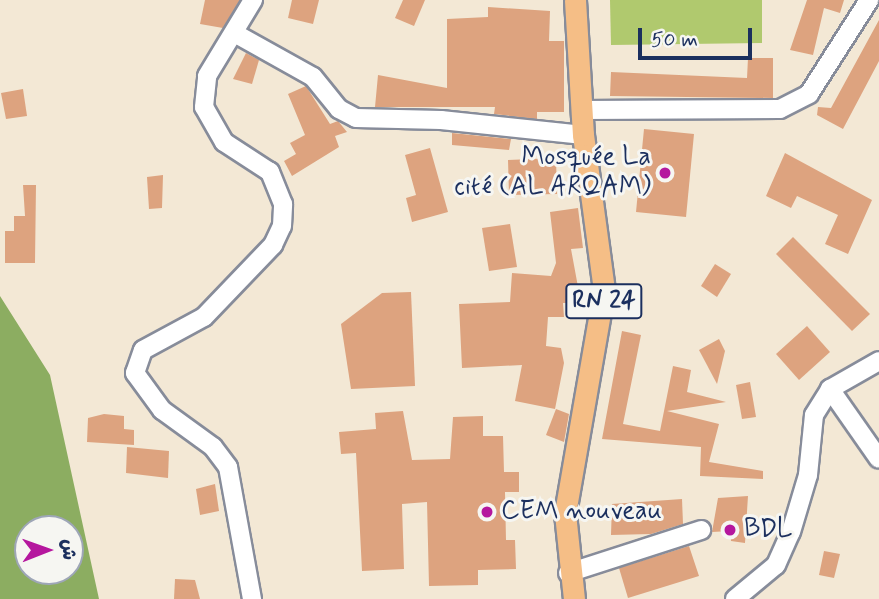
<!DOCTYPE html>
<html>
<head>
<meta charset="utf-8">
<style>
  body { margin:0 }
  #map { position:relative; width:879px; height:599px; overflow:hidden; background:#f3e8d5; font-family:Mynerve,"Playpen Sans Arabic",sans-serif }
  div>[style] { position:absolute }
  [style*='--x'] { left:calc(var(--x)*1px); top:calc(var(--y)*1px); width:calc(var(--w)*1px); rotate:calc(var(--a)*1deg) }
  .green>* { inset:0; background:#b0c96e }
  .forest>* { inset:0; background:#8cad61 }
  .building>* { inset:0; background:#dda37f }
  .roads { filter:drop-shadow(2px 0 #878c9a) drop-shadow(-2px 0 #878c9a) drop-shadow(0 2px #878c9a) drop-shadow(0 -2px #878c9a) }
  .minor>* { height:18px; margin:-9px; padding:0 9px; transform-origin:9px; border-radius:9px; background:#fff }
  .major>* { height:21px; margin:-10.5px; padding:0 10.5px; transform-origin:10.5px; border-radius:10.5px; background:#f5be86 }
  .dots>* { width:19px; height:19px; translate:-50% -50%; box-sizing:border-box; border:4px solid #f6f6f2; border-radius:50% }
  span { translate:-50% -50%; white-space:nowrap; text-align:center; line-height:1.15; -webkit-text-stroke:6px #f6f6f2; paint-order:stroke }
  .shield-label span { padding:2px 5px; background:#f6f6f2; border:2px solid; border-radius:5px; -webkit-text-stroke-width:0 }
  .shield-label { font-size:24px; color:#1b2f5e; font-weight:700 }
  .poi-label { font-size:26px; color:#1b2f5e }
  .right { translate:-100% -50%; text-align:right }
  .left { translate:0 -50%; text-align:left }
  .north { position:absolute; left:14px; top:515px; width:70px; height:70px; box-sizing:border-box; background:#f6f6f2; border:2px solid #9ea6b7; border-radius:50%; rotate:89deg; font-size:19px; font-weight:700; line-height:28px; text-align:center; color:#1b2f5e }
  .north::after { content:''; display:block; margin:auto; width:24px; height:32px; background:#b5179e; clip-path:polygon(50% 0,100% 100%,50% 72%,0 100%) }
  .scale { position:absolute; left:638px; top:28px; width:114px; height:32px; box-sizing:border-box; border:4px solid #1b2f5e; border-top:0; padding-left:9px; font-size:21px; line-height:24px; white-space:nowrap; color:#1b2f5e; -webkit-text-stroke:5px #f6f6f2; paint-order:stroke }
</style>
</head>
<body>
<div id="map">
  <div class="green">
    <div style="clip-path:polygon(610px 0,762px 0,762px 43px,611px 45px)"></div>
  </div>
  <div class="forest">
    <div style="clip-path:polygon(evenodd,0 296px,50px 375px,99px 599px,0 599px,0 296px,28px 529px,70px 529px,70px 571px,28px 571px,28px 529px)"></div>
  </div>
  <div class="building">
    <div style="clip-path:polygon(205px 0,240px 0,223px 28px,200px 24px)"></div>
    <div style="clip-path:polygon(292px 0,319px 0,313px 24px,288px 18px)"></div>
    <div style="clip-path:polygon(403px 0,425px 0,414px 26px,395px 18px)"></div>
    <div style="clip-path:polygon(807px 0,844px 0,840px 13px,824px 8px,813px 55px,790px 50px)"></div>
    <div style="clip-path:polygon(488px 7px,550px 11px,549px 41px,564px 41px,564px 112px,537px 112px,537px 119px,494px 114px,495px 107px,375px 107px,378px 75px,447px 88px,447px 19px,488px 17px)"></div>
    <div style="clip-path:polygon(879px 20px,879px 61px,843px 129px,817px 115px,818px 107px,831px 108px)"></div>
    <div style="clip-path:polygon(246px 53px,259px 60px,252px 84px,233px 79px)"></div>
    <div style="clip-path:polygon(748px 58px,773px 58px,773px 98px,610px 96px,611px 72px,747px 78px)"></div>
    <div style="clip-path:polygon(306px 86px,330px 124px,338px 121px,347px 132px,335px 136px,339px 147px,292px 176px,284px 161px,296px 154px,290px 143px,305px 135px,288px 94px)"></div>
    <div style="clip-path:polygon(23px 89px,27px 116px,6px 119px,1px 93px)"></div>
    <div style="clip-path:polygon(644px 129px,694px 134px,686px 217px,636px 212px)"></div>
    <div style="clip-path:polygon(452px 133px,511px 139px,509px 150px,452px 145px)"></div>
    <div style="clip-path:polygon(430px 148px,448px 212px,412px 222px,406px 198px,416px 195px,405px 155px)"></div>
    <div style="clip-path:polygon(785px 153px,872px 200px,848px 254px,825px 244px,838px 215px,797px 196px,791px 208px,766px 196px)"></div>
    <div style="clip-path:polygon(556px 158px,557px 194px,509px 195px,508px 160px)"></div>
    <div style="clip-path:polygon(163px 175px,162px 208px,149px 209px,147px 177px)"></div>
    <div style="clip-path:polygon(23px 185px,36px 185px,35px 263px,5px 263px,5px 231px,14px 231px,14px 216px,25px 216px)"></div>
    <div style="clip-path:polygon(578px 208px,583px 248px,571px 249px,581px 303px,563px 303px,564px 317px,548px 317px,546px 346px,561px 348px,564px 363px,555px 409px,515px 401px,522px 365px,462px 368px,459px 304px,510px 302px,512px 273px,551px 276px,556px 263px,550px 212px)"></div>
    <div style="clip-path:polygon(510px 224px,517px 267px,489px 271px,482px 228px)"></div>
    <div style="clip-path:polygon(793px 237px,870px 314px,852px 331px,776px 254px)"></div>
    <div style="clip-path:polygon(715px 264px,731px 274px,717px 297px,701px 286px)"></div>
    <div style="clip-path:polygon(411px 292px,415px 386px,351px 389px,341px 324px,382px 293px)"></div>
    <div style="clip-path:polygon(807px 326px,830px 352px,799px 380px,776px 354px)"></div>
    <div style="clip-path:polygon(622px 331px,641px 335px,623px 424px,660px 431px,673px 366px,691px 370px,687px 392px,726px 402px,667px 411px,719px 424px,709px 462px,763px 471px,763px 479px,700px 476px,701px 447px,602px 439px)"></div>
    <div style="clip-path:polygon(719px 339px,725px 351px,717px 384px,699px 350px)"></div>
    <div style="clip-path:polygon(750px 382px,756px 417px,742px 419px,736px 385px)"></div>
    <div style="clip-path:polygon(556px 409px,569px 414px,564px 442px,546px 435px)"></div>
    <div style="clip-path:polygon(403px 411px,412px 460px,450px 459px,453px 417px,483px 416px,483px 436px,503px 436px,504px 472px,519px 472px,519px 492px,505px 492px,506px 540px,515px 540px,516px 569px,478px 570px,478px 585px,429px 586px,427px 502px,402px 504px,404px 569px,362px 571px,356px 453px,341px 454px,339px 432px,376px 429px,375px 413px)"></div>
    <div style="clip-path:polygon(104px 414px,124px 416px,124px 429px,134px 430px,134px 445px,87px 442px,88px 418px)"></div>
    <div style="clip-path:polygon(127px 447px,169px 451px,168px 478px,126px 473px)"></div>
    <div style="clip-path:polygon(215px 484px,219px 511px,200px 515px,196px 489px)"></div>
    <div style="clip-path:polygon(748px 496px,745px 543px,731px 541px,730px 531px,712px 532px,718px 498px)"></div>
    <div style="clip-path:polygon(682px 499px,683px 524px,651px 534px,611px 535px,612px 504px)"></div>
    <div style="clip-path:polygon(689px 546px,699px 576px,628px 598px,619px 568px)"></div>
    <div style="clip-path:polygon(824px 551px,840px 554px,834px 578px,819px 575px)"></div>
    <div style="clip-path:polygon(175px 579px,195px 580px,200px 599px,174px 599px)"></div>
  </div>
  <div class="roads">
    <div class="minor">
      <div style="--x:236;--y:34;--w:88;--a:29.2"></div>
      <div style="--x:313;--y:77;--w:41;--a:50.9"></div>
      <div style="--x:339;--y:109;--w:19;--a:28"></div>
      <div style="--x:356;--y:118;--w:85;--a:1.3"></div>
      <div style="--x:441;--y:120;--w:143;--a:6"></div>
      <div style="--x:582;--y:110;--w:198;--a:-0.3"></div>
      <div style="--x:780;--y:109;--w:33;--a:-27"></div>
      <div style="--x:809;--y:94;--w:112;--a:-57.4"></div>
      <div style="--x:830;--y:389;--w:85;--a:55"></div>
      <div style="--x:568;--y:573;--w:140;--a:-17.9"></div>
      <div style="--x:252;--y:599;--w:134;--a:-100.3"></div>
      <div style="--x:228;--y:467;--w:25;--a:-127"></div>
      <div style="--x:213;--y:447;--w:63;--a:-144"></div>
      <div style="--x:162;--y:410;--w:46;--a:-126.1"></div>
      <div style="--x:135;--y:373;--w:24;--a:-71"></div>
      <div style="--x:143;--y:350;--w:69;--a:-28.4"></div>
      <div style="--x:204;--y:317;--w:100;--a:-46.2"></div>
      <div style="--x:273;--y:245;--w:21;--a:-65"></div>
      <div style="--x:282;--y:226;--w:22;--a:-87"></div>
      <div style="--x:283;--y:204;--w:35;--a:-112"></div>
      <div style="--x:270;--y:172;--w:55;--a:-146.9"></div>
      <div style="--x:224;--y:142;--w:40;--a:-119.7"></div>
      <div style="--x:204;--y:107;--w:31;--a:-84"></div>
      <div style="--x:207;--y:76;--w:89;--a:-58.8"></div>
      <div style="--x:735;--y:599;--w:53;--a:-39.7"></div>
      <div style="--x:776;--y:565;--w:36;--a:-66"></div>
      <div style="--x:791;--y:532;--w:59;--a:-73.4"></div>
      <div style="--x:808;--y:475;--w:60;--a:-84.3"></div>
      <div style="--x:814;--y:415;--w:31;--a:-58"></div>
      <div style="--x:830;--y:389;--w:56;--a:-29.7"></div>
    </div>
    <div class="major">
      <div style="--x:574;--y:599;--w:86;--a:-96"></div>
      <div style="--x:565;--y:513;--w:226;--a:-80.1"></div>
      <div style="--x:604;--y:290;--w:156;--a:-97.7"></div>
      <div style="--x:583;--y:135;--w:135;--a:-93.4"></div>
    </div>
  </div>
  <div class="dots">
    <div style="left:665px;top:173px;background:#b5179e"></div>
    <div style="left:487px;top:512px;background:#b5179e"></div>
    <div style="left:730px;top:530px;background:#b5179e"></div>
  </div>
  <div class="shield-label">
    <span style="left:604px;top:301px">RN 24</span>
  </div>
  <div class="poi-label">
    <span class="right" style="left:651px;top:173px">Mosquée La<br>cité (AL ARQAM)</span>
    <span class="left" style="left:501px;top:512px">CEM nouveau</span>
    <span class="left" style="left:744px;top:530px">BDL</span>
  </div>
  <div class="north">ش</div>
  <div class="scale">50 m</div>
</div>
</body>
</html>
